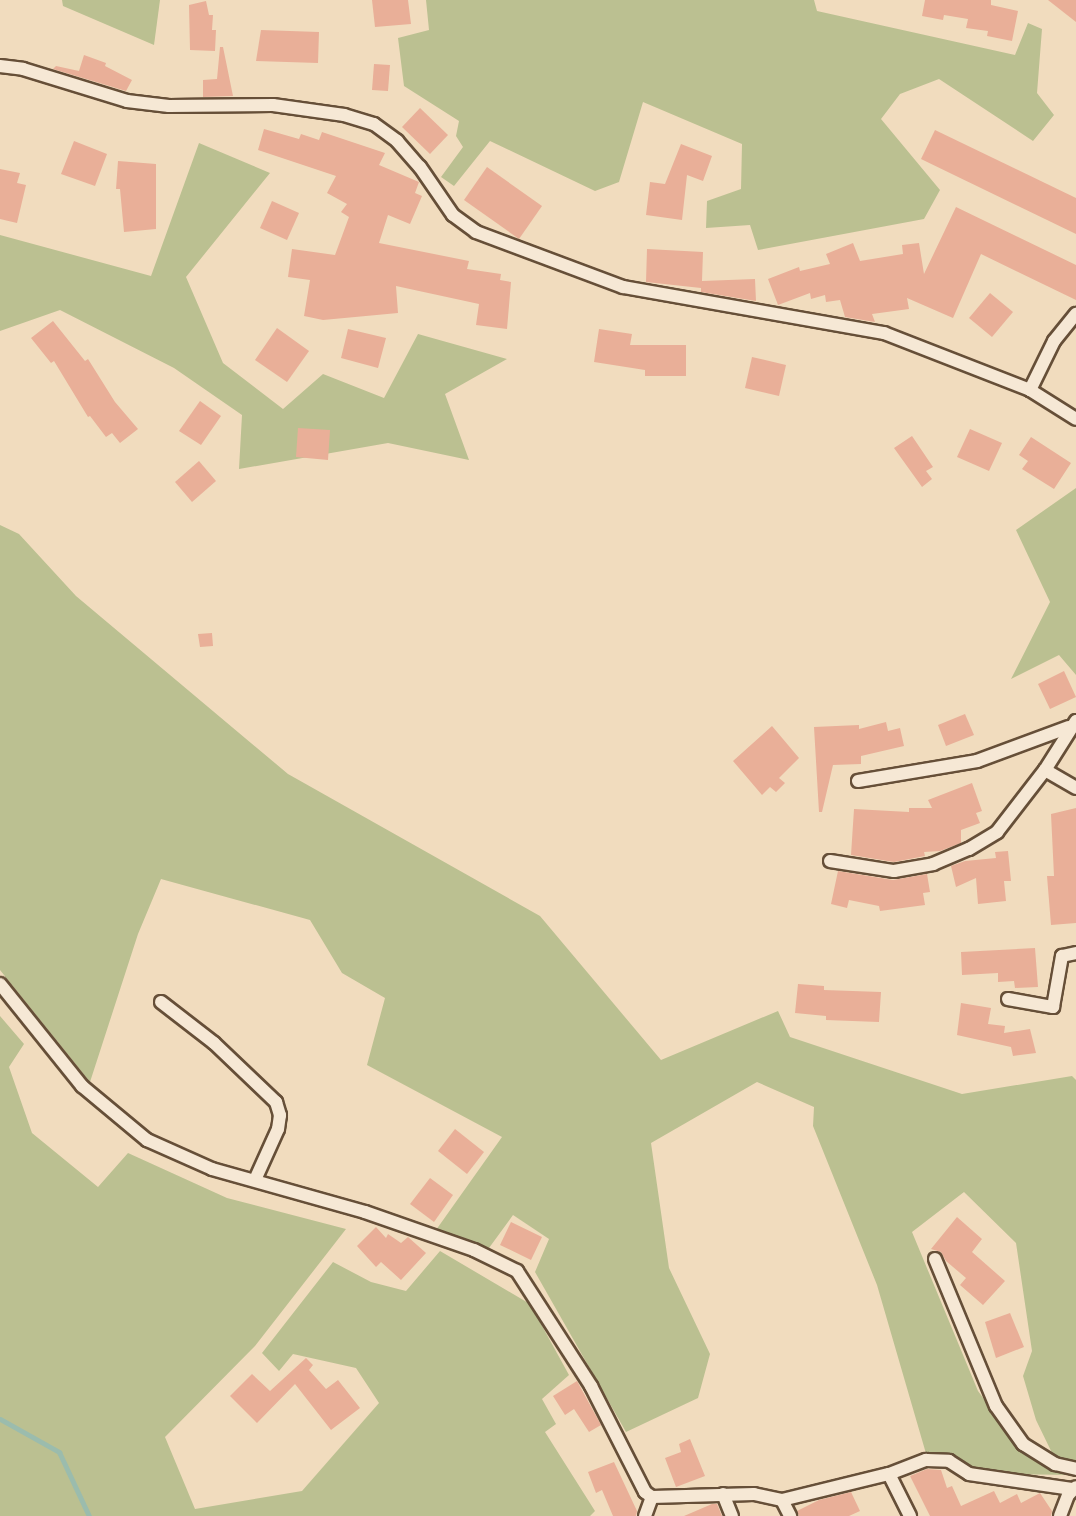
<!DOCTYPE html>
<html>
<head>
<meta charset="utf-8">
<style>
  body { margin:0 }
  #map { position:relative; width:1076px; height:1516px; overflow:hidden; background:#f1dcbe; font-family:"IM FELL DW Pica",serif }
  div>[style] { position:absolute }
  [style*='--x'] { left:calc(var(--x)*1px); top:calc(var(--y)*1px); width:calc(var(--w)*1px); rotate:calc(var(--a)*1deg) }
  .green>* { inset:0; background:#bbc091 }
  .stream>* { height:5px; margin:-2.5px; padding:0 2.5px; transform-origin:2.5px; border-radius:2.5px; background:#9bbcad }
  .building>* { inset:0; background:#e9af98 }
  .roads { filter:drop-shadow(2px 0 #664f38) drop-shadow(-2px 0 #664f38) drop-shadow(0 2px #664f38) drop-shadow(0 -2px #664f38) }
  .minor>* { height:12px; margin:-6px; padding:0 6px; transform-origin:6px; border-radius:6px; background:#f6e8d5 }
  span { translate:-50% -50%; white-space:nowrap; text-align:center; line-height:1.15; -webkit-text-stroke:7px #f6e8d5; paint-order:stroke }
</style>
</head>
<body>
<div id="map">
  <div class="green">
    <div style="clip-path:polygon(62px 0,160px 0,154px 45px,63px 6px)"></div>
    <div style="clip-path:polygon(426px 0,814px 0,817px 11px,1015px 55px,1028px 23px,1042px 29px,1037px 93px,1054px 115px,1033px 141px,939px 79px,900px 94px,881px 119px,940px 190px,924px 219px,758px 250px,750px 225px,706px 228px,707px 201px,741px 189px,742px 144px,643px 102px,619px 182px,595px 191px,490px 141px,454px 186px,441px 177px,463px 147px,456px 136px,459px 121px,404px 86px,398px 38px,429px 30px)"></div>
    <div style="clip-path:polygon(199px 143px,270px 173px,186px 277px,223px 363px,283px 409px,323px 374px,384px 398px,418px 334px,507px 359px,445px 394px,469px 460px,388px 443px,239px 469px,242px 415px,174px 368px,60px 310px,0 331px,0 235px,151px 276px)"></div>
    <div style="clip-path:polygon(1076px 488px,1076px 675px,1059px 655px,1011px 679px,1050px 602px,1016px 530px)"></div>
    <div style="clip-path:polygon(0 525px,19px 534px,76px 596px,288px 774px,540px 916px,661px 1060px,778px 1011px,790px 1037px,962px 1094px,1072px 1076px,1076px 1080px,1076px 1461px,1054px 1457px,1036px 1420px,1023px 1376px,1032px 1351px,1016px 1243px,964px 1192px,912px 1232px,978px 1391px,1025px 1454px,1050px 1470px,1076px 1475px,1005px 1474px,927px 1457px,877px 1285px,813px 1126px,814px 1107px,757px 1082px,651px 1143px,669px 1268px,710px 1354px,698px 1398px,626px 1432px,535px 1272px,549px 1239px,513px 1215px,489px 1248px,436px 1230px,502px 1137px,367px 1065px,385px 998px,342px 973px,310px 920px,161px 879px,138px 934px,90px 1082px,0 970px)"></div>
    <div style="clip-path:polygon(0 1016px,24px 1044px,9px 1067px,32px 1133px,98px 1187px,128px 1153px,227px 1198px,346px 1229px,255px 1346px,165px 1437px,195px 1509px,302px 1491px,379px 1403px,356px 1368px,293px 1354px,279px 1371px,262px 1353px,333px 1262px,371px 1282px,406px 1291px,440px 1251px,530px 1304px,569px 1375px,542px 1399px,556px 1424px,545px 1432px,595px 1511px,590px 1516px,0 1516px)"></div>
  </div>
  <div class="stream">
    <div style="--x:0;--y:1419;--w:68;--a:29.2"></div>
    <div style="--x:59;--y:1452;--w:71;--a:64.9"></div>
  </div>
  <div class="building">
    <div style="clip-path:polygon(372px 0,408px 0,411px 24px,375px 27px)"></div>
    <div style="clip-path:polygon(925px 0,991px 0,991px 5px,1018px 11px,1012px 41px,987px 36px,988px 31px,966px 28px,968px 19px,944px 15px,943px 20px,922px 16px)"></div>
    <div style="clip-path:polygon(1048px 0,1076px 0,1076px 22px)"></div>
    <div style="clip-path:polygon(206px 1px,209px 15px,213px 15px,212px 30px,216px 30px,215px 51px,190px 50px,189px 5px)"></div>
    <div style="clip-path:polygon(261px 30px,319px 32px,318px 63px,256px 61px)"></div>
    <div style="clip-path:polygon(220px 47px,223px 47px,233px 96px,203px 97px,203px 80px,217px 79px)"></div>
    <div style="clip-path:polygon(84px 55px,106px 63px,105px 66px,132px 80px,126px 91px,53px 69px,56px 66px,79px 71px)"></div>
    <div style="clip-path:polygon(374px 64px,390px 65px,388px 91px,372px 90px)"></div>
    <div style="clip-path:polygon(420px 108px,448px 135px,430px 154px,402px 127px)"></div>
    <div style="clip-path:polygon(264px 129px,299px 139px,301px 134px,319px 140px,322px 132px,385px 153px,379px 165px,419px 182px,415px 193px,422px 196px,410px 224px,388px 215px,379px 243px,469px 261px,467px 269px,501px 274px,500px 280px,511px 282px,507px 329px,476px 325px,479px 304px,396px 286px,398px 313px,323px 320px,304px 316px,310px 280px,288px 277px,292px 249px,335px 255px,349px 217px,341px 212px,347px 204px,327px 193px,336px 176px,258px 150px)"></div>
    <div style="clip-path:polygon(935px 130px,1076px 198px,1076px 234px,921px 159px)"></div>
    <div style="clip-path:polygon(74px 141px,107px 154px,95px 186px,61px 174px)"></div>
    <div style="clip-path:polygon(681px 144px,712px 156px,703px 181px,687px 175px,682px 220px,646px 215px,650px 182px,665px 184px)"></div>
    <div style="clip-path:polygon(118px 161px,156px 164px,156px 229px,124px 232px,120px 189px,116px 189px)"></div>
    <div style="clip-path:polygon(487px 167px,542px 206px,519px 239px,464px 200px)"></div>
    <div style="clip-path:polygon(0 169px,20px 173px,17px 183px,26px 185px,17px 223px,0 219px)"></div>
    <div style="clip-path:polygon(272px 201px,299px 213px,287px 240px,260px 228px)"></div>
    <div style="clip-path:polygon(956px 207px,1076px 265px,1076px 300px,981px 254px,953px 318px,907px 298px,909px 309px,872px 314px,875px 322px,845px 317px,840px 300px,826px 302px,825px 295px,811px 299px,810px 293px,778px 305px,768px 279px,799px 267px,800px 271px,830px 264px,826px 254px,853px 243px,860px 261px,903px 254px,902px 245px,919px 243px,924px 274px)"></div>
    <div style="clip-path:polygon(647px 249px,703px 252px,702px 281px,755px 279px,756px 301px,701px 292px,701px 288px,646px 282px)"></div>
    <div style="clip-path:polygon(990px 293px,1013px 312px,992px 337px,969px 318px)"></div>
    <div style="clip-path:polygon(53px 321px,85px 361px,88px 359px,115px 402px,138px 429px,120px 443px,112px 433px,106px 437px,90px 416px,88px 417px,54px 361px,51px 363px,31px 338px)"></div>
    <div style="clip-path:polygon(277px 328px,309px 351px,287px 382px,255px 360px)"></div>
    <div style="clip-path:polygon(348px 329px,386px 338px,378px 368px,341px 358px)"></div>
    <div style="clip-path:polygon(599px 329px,632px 334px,630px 345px,686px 345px,686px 376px,645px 376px,645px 370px,594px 362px)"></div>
    <div style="clip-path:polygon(752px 357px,786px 365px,779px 396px,745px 388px)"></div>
    <div style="clip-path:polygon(200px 401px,221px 416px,201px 445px,179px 431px)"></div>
    <div style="clip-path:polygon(298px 428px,330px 430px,328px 460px,296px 457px)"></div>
    <div style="clip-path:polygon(970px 429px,1002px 443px,989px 471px,957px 457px)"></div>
    <div style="clip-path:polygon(912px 436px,933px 467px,926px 471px,932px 479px,922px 487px,894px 448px)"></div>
    <div style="clip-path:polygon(1031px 437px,1071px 463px,1054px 489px,1022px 469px,1028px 461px,1019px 455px)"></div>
    <div style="clip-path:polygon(199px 461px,216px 481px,192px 502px,175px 482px)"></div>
    <div style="clip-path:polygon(212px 633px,213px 646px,200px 647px,198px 634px)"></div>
    <div style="clip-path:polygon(1064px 671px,1076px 697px,1050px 709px,1038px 684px)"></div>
    <div style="clip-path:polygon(965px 714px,974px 735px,946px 746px,938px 725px)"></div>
    <div style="clip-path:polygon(886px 722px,888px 731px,900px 728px,904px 746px,861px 756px,861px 764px,833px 765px,822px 812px,819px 812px,814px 727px,859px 725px,859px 729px)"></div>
    <div style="clip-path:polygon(772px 726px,799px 758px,779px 778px,785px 783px,776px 792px,770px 787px,762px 795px,733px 761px)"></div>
    <div style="clip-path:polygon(972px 783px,982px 811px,976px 813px,980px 823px,961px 830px,961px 843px,940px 851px,924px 852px,925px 856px,894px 862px,851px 855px,854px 809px,909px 812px,909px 808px,932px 808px,928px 800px)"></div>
    <div style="clip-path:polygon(1076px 808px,1076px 923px,1051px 925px,1047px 876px,1054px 876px,1051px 814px)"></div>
    <div style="clip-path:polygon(1008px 851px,1011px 881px,1004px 881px,1006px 901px,978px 904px,976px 878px,956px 887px,951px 866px,965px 861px,996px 858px,995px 852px)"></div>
    <div style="clip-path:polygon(838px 871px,893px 880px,927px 874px,930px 892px,923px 893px,925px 905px,880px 911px,879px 906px,849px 900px,847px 908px,831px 904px)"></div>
    <div style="clip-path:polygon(1035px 948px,1038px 987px,1015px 988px,1014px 981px,998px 982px,998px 973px,962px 975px,961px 952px)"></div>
    <div style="clip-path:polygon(798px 984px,824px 986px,824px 990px,881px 992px,879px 1022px,826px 1020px,826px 1016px,795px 1013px)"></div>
    <div style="clip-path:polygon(961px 1003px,991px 1008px,988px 1024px,1005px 1026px,1004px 1033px,1030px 1029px,1036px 1053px,1013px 1056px,1011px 1047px,957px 1035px)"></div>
    <div style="clip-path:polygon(455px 1129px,484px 1152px,467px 1174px,438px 1151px)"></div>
    <div style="clip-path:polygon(430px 1178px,453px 1195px,434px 1222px,410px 1204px)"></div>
    <div style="clip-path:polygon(957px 1217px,982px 1239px,972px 1252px,1005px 1281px,983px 1305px,960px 1285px,966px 1278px,946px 1261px,941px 1252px,931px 1249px)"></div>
    <div style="clip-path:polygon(511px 1222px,542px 1237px,531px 1260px,500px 1245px)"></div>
    <div style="clip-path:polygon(376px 1227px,386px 1238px,388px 1234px,401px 1243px,408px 1237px,426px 1253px,401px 1280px,381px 1262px,376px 1267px,357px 1246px)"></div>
    <div style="clip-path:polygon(1010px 1313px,1024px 1347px,996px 1358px,985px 1322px)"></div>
    <div style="clip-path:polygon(306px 1358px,313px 1365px,309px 1370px,326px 1389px,338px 1380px,360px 1408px,331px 1430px,295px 1384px,257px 1423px,230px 1396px,252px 1374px,270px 1391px)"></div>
    <div style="clip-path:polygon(577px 1381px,601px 1425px,589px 1432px,574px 1409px,565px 1415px,553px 1396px)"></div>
    <div style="clip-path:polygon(690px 1439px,705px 1476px,676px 1487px,665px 1458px,681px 1452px,679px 1444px)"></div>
    <div style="clip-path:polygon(614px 1462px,637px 1511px,636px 1516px,613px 1516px,602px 1490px,596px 1493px,588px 1472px)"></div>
    <div style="clip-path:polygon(927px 1469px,941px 1470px,947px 1488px,952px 1486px,961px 1506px,994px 1491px,1000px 1503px,1017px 1494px,1021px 1503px,1040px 1493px,1052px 1511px,1051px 1516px,930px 1516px,910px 1476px)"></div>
    <div style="clip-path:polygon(851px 1492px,860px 1511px,849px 1516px,799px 1516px,797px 1511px,819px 1500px)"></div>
    <div style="clip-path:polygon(712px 1504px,717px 1504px,722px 1516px,684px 1516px)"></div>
  </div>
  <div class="roads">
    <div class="minor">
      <div style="--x:0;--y:66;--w:23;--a:7"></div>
      <div style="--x:23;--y:69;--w:109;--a:17.1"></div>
      <div style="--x:127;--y:101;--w:42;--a:6.8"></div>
      <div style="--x:169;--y:106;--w:104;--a:-0.6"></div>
      <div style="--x:273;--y:105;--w:72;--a:8"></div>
      <div style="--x:344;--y:115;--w:31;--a:17"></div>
      <div style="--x:374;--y:124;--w:29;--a:36"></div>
      <div style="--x:397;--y:141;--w:35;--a:49"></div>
      <div style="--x:420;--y:167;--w:58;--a:55.5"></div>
      <div style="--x:453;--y:215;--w:29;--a:36"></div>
      <div style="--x:476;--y:232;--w:157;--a:20.5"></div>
      <div style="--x:623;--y:287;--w:265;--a:10"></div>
      <div style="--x:884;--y:333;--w:157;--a:21.3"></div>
      <div style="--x:1030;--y:390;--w:54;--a:32.2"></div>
      <div style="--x:1030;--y:390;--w:55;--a:-63.9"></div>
      <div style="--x:1054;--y:341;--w:35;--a:-51"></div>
      <div style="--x:1045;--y:770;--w:36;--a:30"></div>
      <div style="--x:858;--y:781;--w:121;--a:-9.5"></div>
      <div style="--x:977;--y:761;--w:98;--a:-20.3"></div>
      <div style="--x:830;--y:861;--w:65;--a:8.9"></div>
      <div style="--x:894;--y:871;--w:40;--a:-10"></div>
      <div style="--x:933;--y:864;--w:39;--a:-23"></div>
      <div style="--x:969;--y:849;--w:33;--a:-31"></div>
      <div style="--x:997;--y:832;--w:78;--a:-52.3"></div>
      <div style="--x:1045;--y:770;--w:58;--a:-57.7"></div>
      <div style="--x:0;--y:984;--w:131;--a:51.2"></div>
      <div style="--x:82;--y:1086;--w:85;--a:39.7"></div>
      <div style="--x:147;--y:1140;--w:71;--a:24"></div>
      <div style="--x:212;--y:1169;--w:159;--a:15.7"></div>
      <div style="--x:365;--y:1212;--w:115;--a:19.2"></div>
      <div style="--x:474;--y:1250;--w:48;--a:26"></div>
      <div style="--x:517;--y:1271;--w:137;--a:57.2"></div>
      <div style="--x:591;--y:1386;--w:119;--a:63"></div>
      <div style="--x:645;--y:1492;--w:9;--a:36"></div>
      <div style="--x:652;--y:1497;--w:102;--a:-1.7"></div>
      <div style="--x:754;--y:1494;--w:29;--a:12"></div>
      <div style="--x:782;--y:1500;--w:110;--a:-13.7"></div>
      <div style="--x:889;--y:1474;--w:40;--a:-21"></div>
      <div style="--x:926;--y:1460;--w:23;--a:2"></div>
      <div style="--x:949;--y:1461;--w:24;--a:33"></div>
      <div style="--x:969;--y:1474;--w:104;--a:8.3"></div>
      <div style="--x:1008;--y:999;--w:46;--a:10.1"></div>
      <div style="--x:1053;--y:1007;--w:52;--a:-80"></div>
      <div style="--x:1062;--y:956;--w:14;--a:-12"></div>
      <div style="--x:161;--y:1002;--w:67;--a:37.7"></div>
      <div style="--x:214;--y:1043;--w:86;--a:43.6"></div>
      <div style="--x:276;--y:1102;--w:14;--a:73"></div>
      <div style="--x:280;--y:1115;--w:14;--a:98"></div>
      <div style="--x:278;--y:1129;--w:56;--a:114.3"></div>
      <div style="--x:935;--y:1259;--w:159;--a:67.5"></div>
      <div style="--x:996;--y:1406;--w:47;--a:54.6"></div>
      <div style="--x:1023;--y:1444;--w:38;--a:32"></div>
      <div style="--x:1055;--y:1464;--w:22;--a:13"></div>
      <div style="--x:889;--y:1474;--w:47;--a:63.4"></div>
      <div style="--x:723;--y:1494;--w:24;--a:68"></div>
      <div style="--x:782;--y:1500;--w:18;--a:63"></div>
      <div style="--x:645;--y:1516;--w:20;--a:-70"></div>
      <div style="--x:1060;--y:1516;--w:22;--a:-69"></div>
      <div style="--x:1068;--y:1495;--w:11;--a:-45"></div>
    </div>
  </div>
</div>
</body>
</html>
